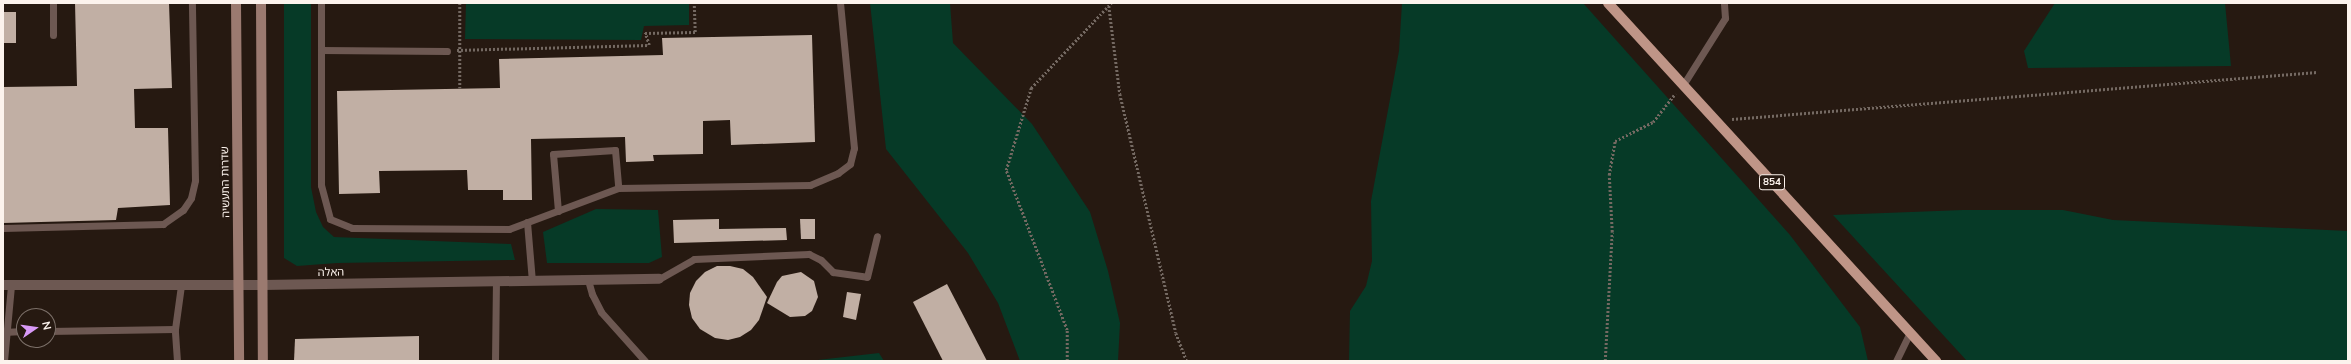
<!DOCTYPE html>
<html>
<head>
<meta charset="utf-8">
<style>
  body { margin:0 }
  #map { position:relative; width:2351px; height:364px; overflow:hidden; background:#261911; font-family:Mulish,"Noto Sans Hebrew",sans-serif }
  div>[style] { position:absolute }
  [style*='--x'] { left:calc(var(--x)*1px); top:calc(var(--y)*1px); width:calc(var(--w)*1px); rotate:calc(var(--a)*1deg) }
  .green>* { inset:0; background:#063a27 }
  .building>* { inset:0; background:#c1afa4 }
  .path>* { height:2.5px; margin-top:-1.25px; transform-origin:0; background:repeating-linear-gradient(90deg,#746962 0 2px,transparent 0 4px) }
  .lane>* { height:7px; margin:-3.5px; padding:0 3.5px; transform-origin:3.5px; border-radius:3.5px; background:#6d5852 }
  .street>* { height:10px; margin:-5px; padding:0 5px; transform-origin:5px; border-radius:5px; background:#6d5852 }
  .secondary>* { height:10px; margin:-5px; padding:0 5px; transform-origin:5px; border-radius:5px; background:#9b7a70 }
  .primary>* { height:10px; margin:-5px; padding:0 5px; transform-origin:5px; border-radius:5px; background:#bf9587 }
  span { translate:-50% -50%; white-space:nowrap; text-align:center; line-height:1.15; -webkit-text-stroke:4px #261911; paint-order:stroke }
  .shield-label span { padding:1px 3px; background:#261911; border:1px solid; border-radius:3px; -webkit-text-stroke-width:0 }
  .shield-label { font-size:10px; color:#fcf3ed; font-weight:700 }
  .street-label { font-size:11px; color:#fcf3ed }
  .frame { position:absolute; inset:0; border:4px solid #fcf3ed; pointer-events:none }
  .north { position:absolute; left:16px; top:308px; width:40px; height:40px; box-sizing:border-box; background:#261911; border:1px solid #7c7069; border-radius:50%; rotate:77deg; font-size:11px; font-weight:700; line-height:16px; text-align:center; color:#fcf3ed }
  .north::after { content:''; display:block; margin:auto; width:14px; height:18px; background:#d99af7; clip-path:polygon(50% 0,100% 100%,50% 72%,0 100%) }
</style>
</head>
<body>
<div id="map">
  <div class="green">
    <div style="clip-path:polygon(284px 3px,311px 3px,311px 187px,316px 212px,323px 227px,334px 237px,511px 244px,515px 260px,337px 263px,297px 266px,284px 258px)"></div>
    <div style="clip-path:polygon(466px 3px,689px 3px,689px 25px,644px 26px,641px 40px,465px 39px)"></div>
    <div style="clip-path:polygon(870px 3px,950px 3px,953px 43px,1032px 124px,1090px 212px,1108px 271px,1120px 323px,1118px 361px,1020px 361px,998px 303px,968px 253px,886px 149px)"></div>
    <div style="clip-path:polygon(1402px 3px,1583px 3px,1790px 235px,1860px 327px,1868px 361px,1349px 361px,1350px 311px,1366px 286px,1372px 261px,1371px 201px,1399px 51px)"></div>
    <div style="clip-path:polygon(2055px 3px,2225px 3px,2231px 66px,2028px 68px,2024px 51px)"></div>
    <div style="clip-path:polygon(596px 209px,658px 210px,662px 257px,649px 263px,547px 263px,543px 232px)"></div>
    <div style="clip-path:polygon(1963px 210px,2063px 210px,2113px 220px,2348px 231px,2348px 361px,1967px 361px,1833px 215px)"></div>
    <div style="clip-path:polygon(879px 353px,884px 361px,809px 361px)"></div>
  </div>
  <div class="building">
    <div style="clip-path:polygon(75px 3px,169px 3px,172px 88px,134px 89px,135px 128px,168px 128px,170px 205px,118px 208px,116px 220px,3px 223px,3px 87px,77px 86px)"></div>
    <div style="clip-path:polygon(3px 12px,16px 12px,16px 43px,3px 43px)"></div>
    <div style="clip-path:polygon(812px 35px,815px 142px,731px 145px,730px 120px,703px 121px,703px 154px,653px 155px,654px 161px,626px 162px,625px 137px,531px 139px,532px 200px,503px 200px,503px 190px,468px 190px,467px 170px,379px 171px,380px 193px,339px 194px,337px 91px,500px 88px,499px 59px,663px 55px,662px 38px)"></div>
    <div style="clip-path:polygon(719px 219px,719px 229px,786px 228px,787px 240px,674px 243px,673px 220px)"></div>
    <div style="clip-path:polygon(800px 219px,815px 219px,815px 239px,801px 239px)"></div>
    <div style="clip-path:polygon(717px 266px,730px 266px,743px 269px,753px 277px,767px 297px,759px 320px,751px 330px,740px 337px,728px 340px,715px 338px,700px 329px,692px 318px,689px 305px,690px 293px,696px 281px,705px 272px)"></div>
    <div style="clip-path:polygon(801px 272px,814px 281px,818px 297px,812px 311px,805px 316px,790px 317px,767px 303px,777px 282px,782px 276px)"></div>
    <div style="clip-path:polygon(947px 284px,987px 361px,943px 361px,913px 302px)"></div>
    <div style="clip-path:polygon(847px 292px,861px 294px,856px 320px,843px 317px)"></div>
    <div style="clip-path:polygon(419px 336px,419px 361px,294px 361px,295px 339px)"></div>
  </div>
  <div class="path">
    <div style="--x:460;--y:3;--w:85;--a:90"></div>
    <div style="--x:1109;--y:6;--w:89;--a:82.9"></div>
    <div style="--x:1120;--y:94;--w:245;--a:76.8"></div>
    <div style="--x:1176;--y:333;--w:30;--a:69"></div>
    <div style="--x:457;--y:50;--w:192;--a:-1.5"></div>
    <div style="--x:649;--y:45;--w:13;--a:-108"></div>
    <div style="--x:645;--y:33;--w:50;--a:-1.1"></div>
    <div style="--x:695;--y:32;--w:29;--a:-92"></div>
    <div style="--x:1732;--y:119;--w:587;--a:-4.59"></div>
    <div style="--x:1067;--y:361;--w:31;--a:-90"></div>
    <div style="--x:1067;--y:330;--w:171;--a:-110.9"></div>
    <div style="--x:1006;--y:170;--w:86;--a:-73"></div>
    <div style="--x:1031;--y:88;--w:117;--a:-46.7"></div>
    <div style="--x:1605;--y:361;--w:129;--a:-86.9"></div>
    <div style="--x:1612;--y:232;--w:57;--a:-93"></div>
    <div style="--x:1609;--y:175;--w:35;--a:-80"></div>
    <div style="--x:1615;--y:141;--w:42;--a:-26.6"></div>
    <div style="--x:1653;--y:122;--w:36;--a:-52"></div>
  </div>
  <div class="lane">
    <div style="--x:321;--y:3;--w:182;--a:90"></div>
    <div style="--x:321;--y:185;--w:35;--a:75"></div>
    <div style="--x:330;--y:219;--w:24;--a:22"></div>
    <div style="--x:352;--y:228;--w:157;--a:0.4"></div>
    <div style="--x:509;--y:229;--w:116;--a:-20.6"></div>
    <div style="--x:618;--y:188;--w:192;--a:-0.9"></div>
    <div style="--x:810;--y:185;--w:30;--a:-23"></div>
    <div style="--x:838;--y:173;--w:15;--a:-37"></div>
    <div style="--x:850;--y:164;--w:16;--a:-76"></div>
    <div style="--x:854;--y:148;--w:146;--a:-95.5"></div>
    <div style="--x:53;--y:35;--w:32;--a:-90"></div>
    <div style="--x:321;--y:50;--w:126;--a:0.5"></div>
    <div style="--x:1683;--y:85;--w:79;--a:-57.9"></div>
    <div style="--x:1725;--y:18;--w:15;--a:-94"></div>
    <div style="--x:558;--y:211;--w:57;--a:-95"></div>
    <div style="--x:553;--y:154;--w:62;--a:-3.7"></div>
    <div style="--x:615;--y:150;--w:38;--a:85"></div>
    <div style="--x:527;--y:222;--w:59;--a:85.2"></div>
    <div style="--x:3;--y:228;--w:160;--a:-1.4"></div>
    <div style="--x:163;--y:224;--w:24;--a:-35"></div>
    <div style="--x:183;--y:210;--w:14;--a:-56"></div>
    <div style="--x:191;--y:198;--w:18;--a:-77"></div>
    <div style="--x:195;--y:180;--w:177;--a:-91"></div>
    <div style="--x:659;--y:279;--w:40;--a:-29.7"></div>
    <div style="--x:694;--y:259;--w:115;--a:-2.5"></div>
    <div style="--x:809;--y:254;--w:13;--a:27"></div>
    <div style="--x:821;--y:260;--w:17;--a:45"></div>
    <div style="--x:833;--y:272;--w:34;--a:8"></div>
    <div style="--x:867;--y:277;--w:42;--a:-76.3"></div>
    <div style="--x:588;--y:280;--w:15;--a:74"></div>
    <div style="--x:592;--y:294;--w:20;--a:63"></div>
    <div style="--x:601;--y:312;--w:66;--a:48.1"></div>
    <div style="--x:48;--y:331;--w:127;--a:-0.9"></div>
    <div style="--x:3;--y:332;--w:21;--a:-3"></div>
    <div style="--x:4;--y:361;--w:76;--a:-84.7"></div>
    <div style="--x:177;--y:361;--w:32;--a:-94"></div>
    <div style="--x:175;--y:329;--w:44;--a:-82.2"></div>
    <div style="--x:495;--y:361;--w:80;--a:-89.3"></div>
    <div style="--x:1896;--y:361;--w:32;--a:-64"></div>
  </div>
  <div class="street">
    <div style="--x:3;--y:285;--w:260;--a:0"></div>
    <div style="--x:263;--y:285;--w:396;--a:-0.9"></div>
  </div>
  <div class="secondary">
    <div style="--x:236;--y:3;--w:358;--a:89.5"></div>
    <div style="--x:261;--y:3;--w:358;--a:89.7"></div>
  </div>
  <div class="primary">
    <div style="--x:1608;--y:3;--w:486;--a:47.5"></div>
  </div>
  <div class="shield-label">
    <span style="left:1772px;top:182px">854</span>
  </div>
  <div class="street-label">
    <span style="left:225px;top:182px;rotate:-91deg">שדרות התעשיה</span>
    <span style="left:331px;top:272px;rotate:-1deg">האלה</span>
  </div>
  <div class="frame"></div>
  <div class="north">N</div>
</div>
</body>
</html>
